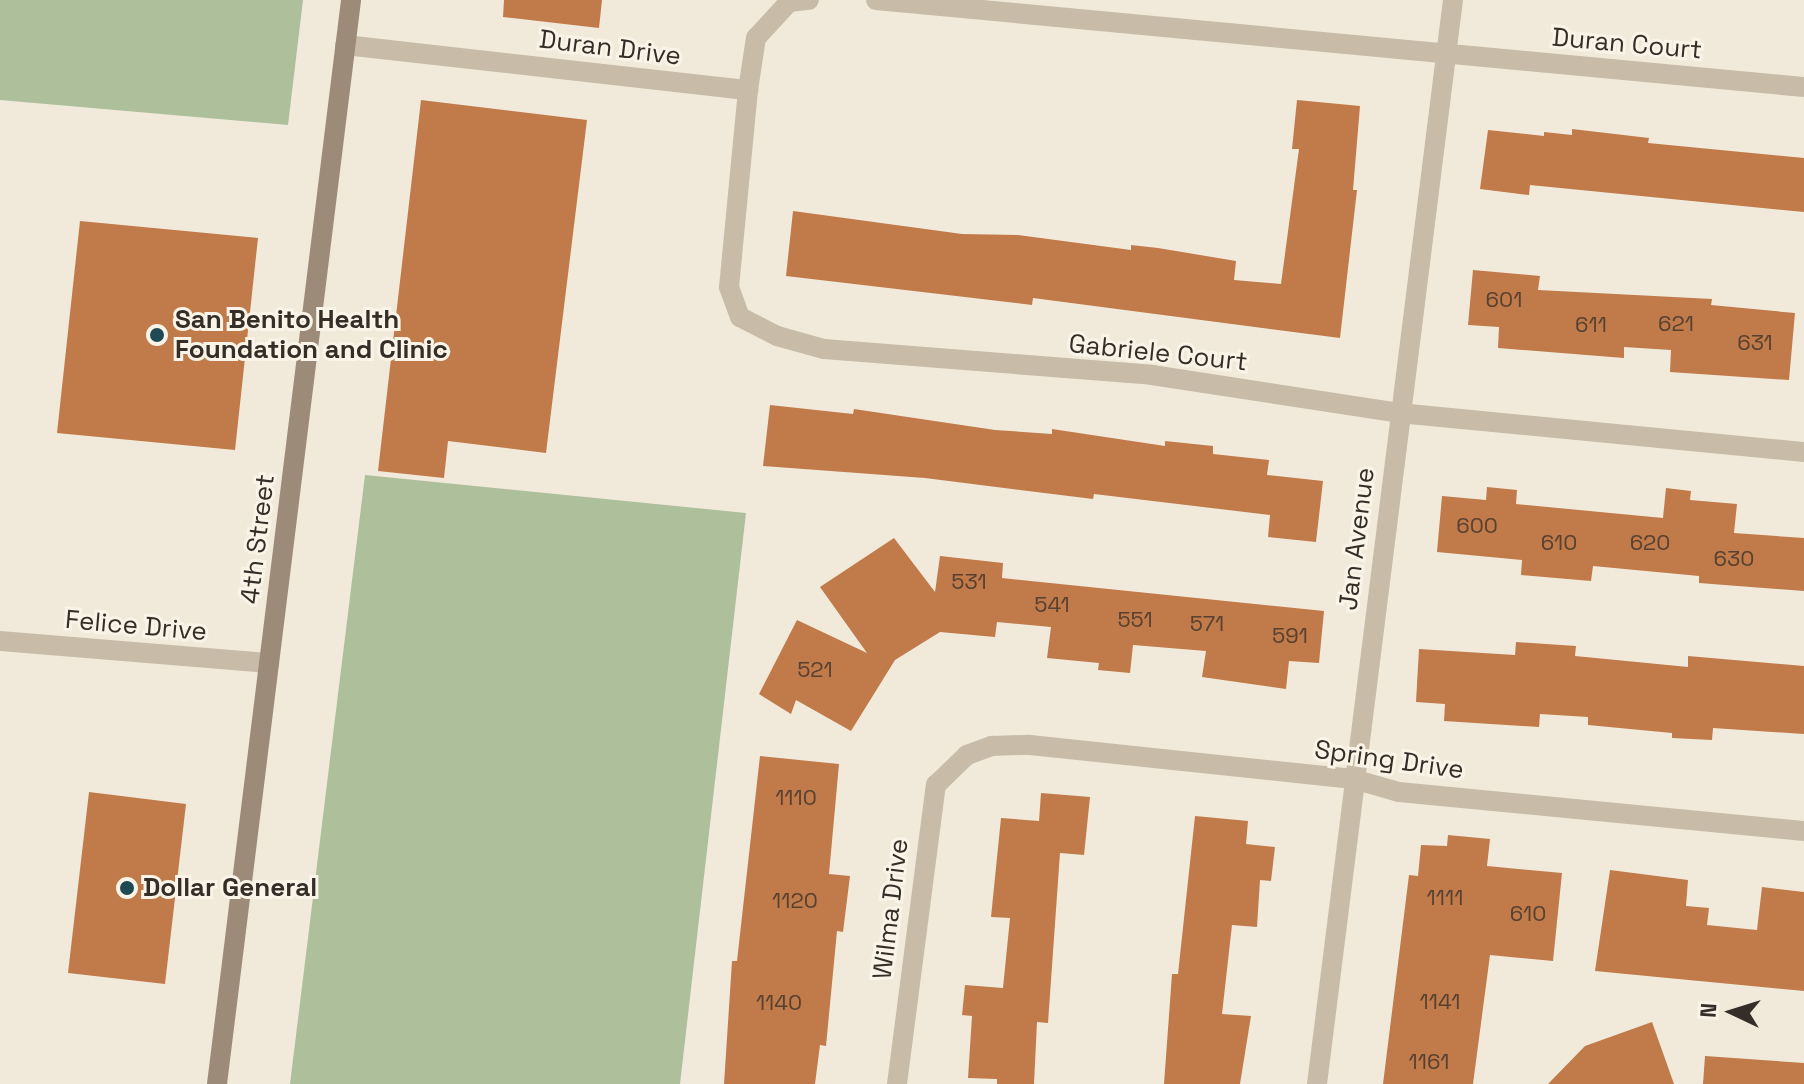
<!DOCTYPE html>
<html>
<head>
<meta charset="utf-8">
<style>
  body { margin:0 }
  #map { position:relative; width:1804px; height:1084px; overflow:hidden; background:#f1eadb; font-family:"Space Grotesk",sans-serif }
  div>[style] { position:absolute }
  [style*='--x'] { left:calc(var(--x)*1px); top:calc(var(--y)*1px); width:calc(var(--w)*1px); rotate:calc(var(--a)*1deg) }
  .green>* { inset:0; background:#aebf9c }
  .building>* { inset:0; background:#c17a49 }
  .street>* { height:20px; margin:-10px; padding:0 10px; transform-origin:10px; border-radius:10px; background:#c8bca8 }
  .secondary>* { height:20px; margin:-10px; padding:0 10px; transform-origin:10px; border-radius:10px; background:#9c8b79 }
  .dots>* { width:22px; height:22px; translate:-50% -50%; box-sizing:border-box; border:4px solid #f9f4e7; border-radius:50% }
  span { translate:-50% -50%; white-space:nowrap; text-align:center; line-height:1.15; -webkit-text-stroke:6px #f9f4e7; paint-order:stroke }
  .number-label { font-size:22px; color:#584130 }
  .number-label span { -webkit-text-stroke-width:0 }
  .street-label { font-size:26px; color:#352e28 }
  .poi-label { font-size:26px; color:#352e28; font-weight:700 }
  .left { translate:0 -50%; text-align:left }
  .north { position:absolute; left:1692px; top:972px; width:80px; height:80px; -webkit-text-stroke:6px #f9f4e7; paint-order:stroke; rotate:274deg; font-size:22px; font-weight:700; line-height:32px; text-align:center; color:#352e28 }
  .north::after { content:''; display:block; margin:auto; width:28px; height:36px; background:#352e28; clip-path:polygon(50% 0,100% 100%,50% 72%,0 100%) }
</style>
</head>
<body>
<div id="map">
  <div class="green">
    <div style="clip-path:polygon(0 0,303px 0,288px 125px,0 100px)"></div>
    <div style="clip-path:polygon(365px 475px,746px 513px,680px 1084px,290px 1084px)"></div>
  </div>
  <div class="building">
    <div style="clip-path:polygon(504px 0,602px 0,599px 28px,503px 17px)"></div>
    <div style="clip-path:polygon(421px 100px,587px 120px,546px 453px,448px 441px,444px 478px,378px 471px)"></div>
    <div style="clip-path:polygon(1297px 100px,1360px 106px,1353px 190px,1357px 190px,1340px 338px,1033px 298px,1032px 305px,786px 276px,793px 211px,962px 234px,1018px 235px,1131px 250px,1131px 245px,1158px 248px,1236px 261px,1234px 280px,1281px 284px,1299px 149px,1292px 149px)"></div>
    <div style="clip-path:polygon(1572px 129px,1649px 138px,1648px 143px,1804px 158px,1804px 212px,1530px 185px,1529px 195px,1480px 189px,1488px 130px,1544px 136px,1544px 132px,1572px 135px)"></div>
    <div style="clip-path:polygon(80px 221px,258px 238px,235px 450px,57px 433px)"></div>
    <div style="clip-path:polygon(1473px 270px,1540px 276px,1538px 290px,1712px 299px,1711px 305px,1795px 313px,1789px 380px,1670px 372px,1671px 350px,1624px 347px,1624px 358px,1498px 348px,1499px 327px,1468px 325px)"></div>
    <div style="clip-path:polygon(770px 405px,853px 414px,854px 409px,995px 430px,1052px 434px,1052px 429px,1165px 446px,1165px 441px,1213px 446px,1213px 454px,1269px 460px,1267px 475px,1323px 481px,1316px 542px,1268px 537px,1270px 515px,1094px 494px,1093px 499px,925px 478px,763px 466px)"></div>
    <div style="clip-path:polygon(1487px 487px,1517px 490px,1516px 504px,1663px 518px,1666px 488px,1691px 491px,1690px 500px,1737px 504px,1734px 533px,1804px 538px,1804px 591px,1699px 583px,1699px 576px,1593px 566px,1591px 581px,1521px 575px,1522px 560px,1437px 552px,1442px 496px,1486px 500px)"></div>
    <div style="clip-path:polygon(894px 538px,935px 592px,940px 556px,1003px 563px,1002px 578px,1324px 611px,1319px 663px,1289px 661px,1286px 689px,1202px 677px,1206px 651px,1133px 645px,1130px 673px,1098px 670px,1099px 663px,1047px 658px,1051px 627px,997px 622px,995px 637px,940px 632px,895px 660px,851px 731px,796px 700px,791px 714px,759px 694px,797px 620px,867px 653px,820px 587px)"></div>
    <div style="clip-path:polygon(1516px 642px,1576px 646px,1575px 656px,1688px 667px,1688px 656px,1804px 666px,1804px 734px,1713px 728px,1712px 740px,1672px 738px,1672px 733px,1588px 725px,1588px 717px,1540px 714px,1539px 727px,1444px 721px,1445px 704px,1416px 702px,1419px 649px,1515px 655px)"></div>
    <div style="clip-path:polygon(760px 756px,839px 764px,829px 874px,850px 876px,843px 932px,837px 931px,826px 1046px,820px 1045px,815px 1084px,724px 1084px,732px 961px,737px 961px)"></div>
    <div style="clip-path:polygon(89px 792px,186px 804px,165px 984px,68px 973px)"></div>
    <div style="clip-path:polygon(1041px 793px,1090px 797px,1084px 855px,1060px 853px,1048px 1023px,1037px 1022px,1034px 1084px,997px 1084px,997px 1079px,968px 1078px,972px 1016px,962px 1015px,965px 985px,1003px 988px,1010px 918px,991px 917px,1001px 818px,1039px 821px)"></div>
    <div style="clip-path:polygon(1195px 816px,1248px 821px,1246px 844px,1275px 847px,1271px 881px,1260px 880px,1257px 927px,1232px 925px,1222px 1014px,1251px 1016px,1240px 1084px,1164px 1084px,1172px 974px,1178px 974px)"></div>
    <div style="clip-path:polygon(1448px 835px,1490px 839px,1487px 866px,1562px 873px,1553px 961px,1490px 955px,1473px 1084px,1383px 1084px,1409px 875px,1418px 876px,1421px 845px,1447px 846px)"></div>
    <div style="clip-path:polygon(1610px 870px,1688px 880px,1686px 906px,1709px 908px,1707px 925px,1757px 930px,1762px 887px,1804px 892px,1804px 991px,1595px 971px)"></div>
    <div style="clip-path:polygon(1652px 1022px,1674px 1084px,1548px 1084px,1585px 1046px)"></div>
    <div style="clip-path:polygon(1705px 1056px,1804px 1063px,1804px 1084px,1703px 1084px)"></div>
  </div>
  <div class="street">
    <div style="--x:876;--y:0;--w:932;--a:5.36"></div>
    <div style="--x:345;--y:45;--w:406;--a:6.4"></div>
    <div style="--x:748;--y:90;--w:53;--a:-81.3"></div>
    <div style="--x:756;--y:38;--w:49;--a:-47.5"></div>
    <div style="--x:789;--y:2;--w:20;--a:-6"></div>
    <div style="--x:748;--y:90;--w:198;--a:95.5"></div>
    <div style="--x:729;--y:287;--w:32;--a:70"></div>
    <div style="--x:740;--y:317;--w:42;--a:27.2"></div>
    <div style="--x:777;--y:336;--w:49;--a:15.5"></div>
    <div style="--x:824;--y:349;--w:329;--a:4.5"></div>
    <div style="--x:1152;--y:375;--w:250;--a:8.7"></div>
    <div style="--x:1399;--y:413;--w:407;--a:5.5"></div>
    <div style="--x:0;--y:641;--w:270;--a:4.7"></div>
    <div style="--x:897;--y:1084;--w:302;--a:-82.6"></div>
    <div style="--x:936;--y:785;--w:43;--a:-44.1"></div>
    <div style="--x:967;--y:755;--w:27;--a:-20"></div>
    <div style="--x:992;--y:746;--w:38;--a:-2"></div>
    <div style="--x:1030;--y:745;--w:325;--a:6"></div>
    <div style="--x:1353;--y:779;--w:48;--a:15.8"></div>
    <div style="--x:1399;--y:792;--w:407;--a:5.5"></div>
    <div style="--x:1317;--y:1084;--w:1092;--a:-82.85"></div>
  </div>
  <div class="secondary">
    <div style="--x:217;--y:1084;--w:1092;--a:-82.95"></div>
  </div>
  <div class="dots">
    <div style="left:157px;top:335px;background:#1f4955"></div>
    <div style="left:127px;top:888px;background:#1f4955"></div>
  </div>
  <div class="number-label">
    <span style="left:1504px;top:300px">601</span>
    <span style="left:1676px;top:324px">621</span>
    <span style="left:1591px;top:325px">611</span>
    <span style="left:1755px;top:343px">631</span>
    <span style="left:1477px;top:526px">600</span>
    <span style="left:1559px;top:543px">610</span>
    <span style="left:1650px;top:543px">620</span>
    <span style="left:1734px;top:559px">630</span>
    <span style="left:969px;top:582px">531</span>
    <span style="left:1052px;top:605px">541</span>
    <span style="left:1135px;top:620px">551</span>
    <span style="left:1207px;top:624px">571</span>
    <span style="left:1290px;top:636px">591</span>
    <span style="left:815px;top:670px">521</span>
    <span style="left:796px;top:798px">1110</span>
    <span style="left:1445px;top:898px">1111</span>
    <span style="left:795px;top:901px">1120</span>
    <span style="left:1528px;top:914px">610</span>
    <span style="left:1440px;top:1002px">1141</span>
    <span style="left:779px;top:1003px">1140</span>
    <span style="left:1429px;top:1062px">1161</span>
  </div>
  <div class="street-label">
    <span style="left:1627px;top:44px;rotate:5deg">Duran Court</span>
    <span style="left:610px;top:48px;rotate:7deg">Duran Drive</span>
    <span style="left:1158px;top:353px;rotate:6deg">Gabriele Court</span>
    <span style="left:258px;top:539px;rotate:-83deg">4th Street</span>
    <span style="left:1357px;top:539px;rotate:-83deg">Jan Avenue</span>
    <span style="left:136px;top:626px;rotate:5deg">Felice Drive</span>
    <span style="left:1389px;top:760px;rotate:8deg">Spring Drive</span>
    <span style="left:891px;top:909px;rotate:-83deg">Wilma Drive</span>
  </div>
  <div class="poi-label">
    <span class="left" style="left:175px;top:335px">San Benito Health<br>Foundation and Clinic</span>
    <span class="left" style="left:143px;top:888px">Dollar General</span>
  </div>
  <div class="north">N</div>
</div>
</body>
</html>
